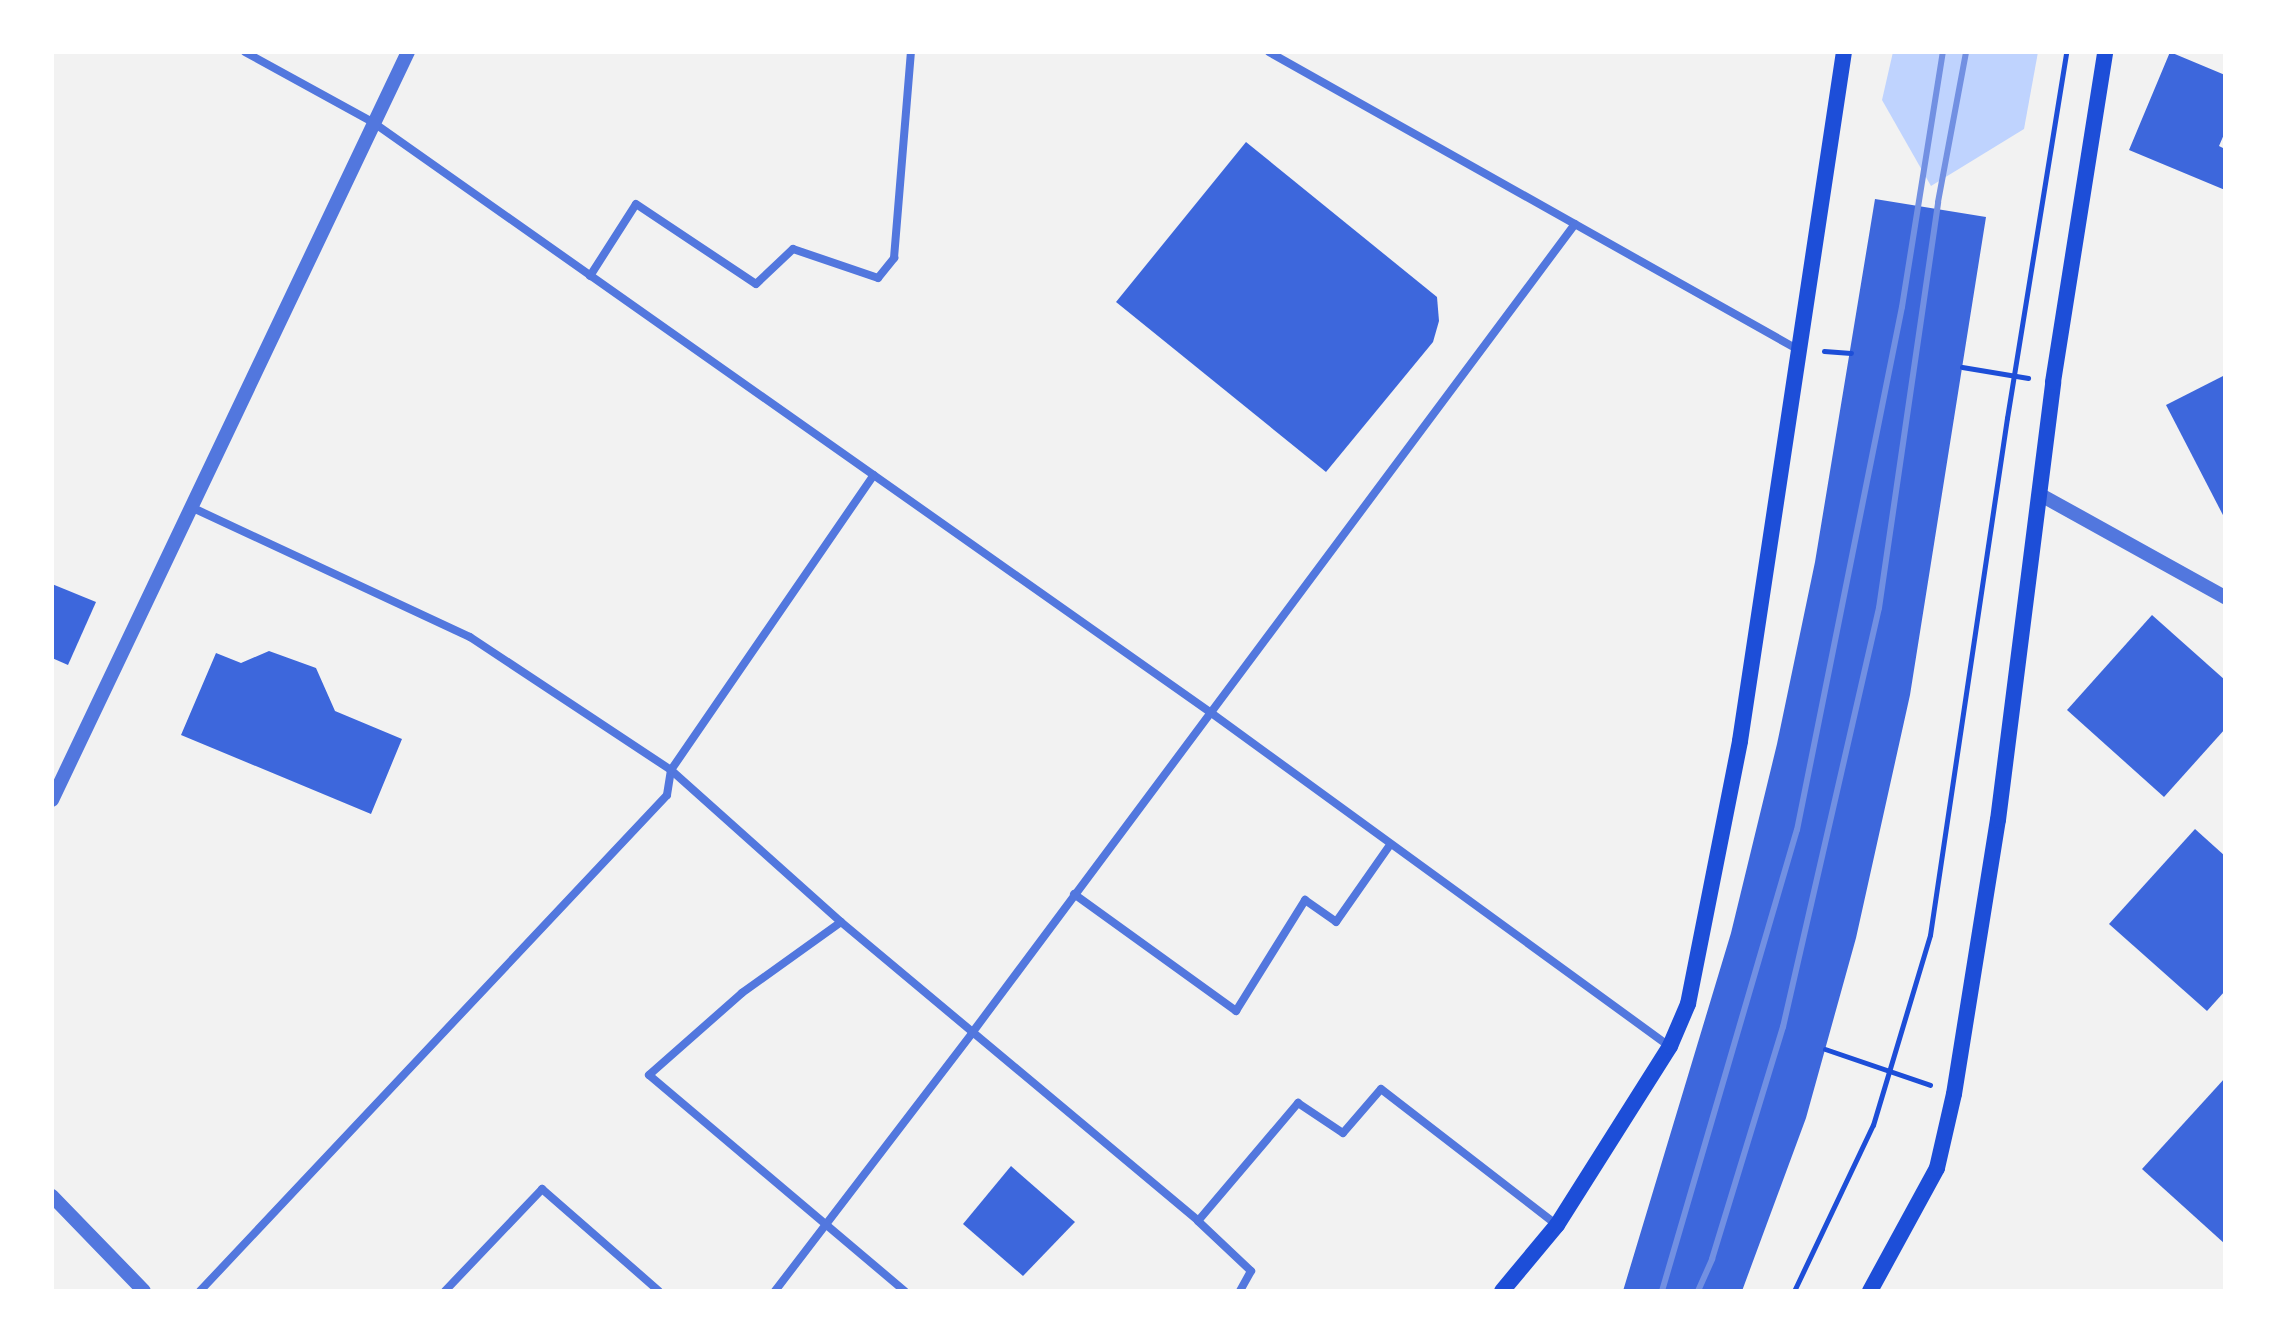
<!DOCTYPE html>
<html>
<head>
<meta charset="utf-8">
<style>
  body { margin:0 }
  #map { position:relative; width:2277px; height:1343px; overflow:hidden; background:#f2f2f2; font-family:Raleway,sans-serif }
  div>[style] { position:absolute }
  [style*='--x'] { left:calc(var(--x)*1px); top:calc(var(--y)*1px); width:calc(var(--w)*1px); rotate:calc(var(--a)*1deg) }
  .water>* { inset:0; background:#bfd3fe }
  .building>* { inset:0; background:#3d67dc }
  .path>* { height:5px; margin:-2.5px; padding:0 2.5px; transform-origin:2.5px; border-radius:2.5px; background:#1d4ed8 }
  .minor>* { height:8px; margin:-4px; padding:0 4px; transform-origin:4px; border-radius:4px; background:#5277de }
  .tertiary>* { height:14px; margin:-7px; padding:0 7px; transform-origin:7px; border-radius:7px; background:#5277de }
  .secondary>* { height:16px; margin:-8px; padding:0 8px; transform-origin:8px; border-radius:8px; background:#1d4ed8 }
  .rail>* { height:6px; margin:-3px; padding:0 3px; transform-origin:3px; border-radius:3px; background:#7290e2 }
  span { translate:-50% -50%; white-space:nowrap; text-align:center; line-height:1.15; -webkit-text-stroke:6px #fff; paint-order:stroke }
  .frame { position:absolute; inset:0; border:54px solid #fff; pointer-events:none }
</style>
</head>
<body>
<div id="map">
  <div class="water">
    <div style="clip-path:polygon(1893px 52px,2038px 52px,2024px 129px,1931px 186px,1882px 100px)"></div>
  </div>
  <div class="building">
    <div style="clip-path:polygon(2170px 52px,2225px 75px,2225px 132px,2219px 146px,2225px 149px,2225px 190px,2129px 150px)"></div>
    <div style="clip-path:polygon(1246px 142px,1437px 297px,1439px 321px,1433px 342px,1326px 472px,1116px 302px)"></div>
    <div style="clip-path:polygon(1875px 199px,1986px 217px,1910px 695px,1856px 938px,1806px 1118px,1742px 1291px,1623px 1291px,1731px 933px,1777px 744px,1815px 562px)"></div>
    <div style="clip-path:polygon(2225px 375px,2225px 519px,2166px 405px)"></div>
    <div style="clip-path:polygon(52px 584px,96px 602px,68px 665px,52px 658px)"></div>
    <div style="clip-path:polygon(2152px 615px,2225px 680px,2225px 729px,2164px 797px,2067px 710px)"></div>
    <div style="clip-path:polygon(269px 651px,316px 668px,335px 711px,402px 739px,371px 814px,181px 735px,216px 653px,241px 663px)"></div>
    <div style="clip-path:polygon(2195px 829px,2225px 856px,2225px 991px,2207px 1011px,2109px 924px)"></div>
    <div style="clip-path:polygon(2225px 1078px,2225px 1244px,2142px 1169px)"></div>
    <div style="clip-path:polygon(1011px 1166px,1075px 1222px,1023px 1276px,963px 1224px)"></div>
  </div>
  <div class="path">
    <div style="--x:1824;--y:351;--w:27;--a:4"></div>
    <div style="--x:1962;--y:367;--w:67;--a:9.5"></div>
    <div style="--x:1825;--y:1049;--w:111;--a:18.9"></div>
    <div style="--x:1794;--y:1291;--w:184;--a:-64.6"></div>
    <div style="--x:1873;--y:1125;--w:198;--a:-73.3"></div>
    <div style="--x:1930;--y:935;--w:523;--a:-81.53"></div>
    <div style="--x:2007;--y:418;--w:371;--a:-80.8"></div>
  </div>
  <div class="minor">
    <div style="--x:245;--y:52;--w:147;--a:28.8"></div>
    <div style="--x:374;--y:123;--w:1023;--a:35.17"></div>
    <div style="--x:1210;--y:712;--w:568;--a:36.04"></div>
    <div style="--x:1269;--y:52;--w:606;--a:29.36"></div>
    <div style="--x:590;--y:276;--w:85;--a:-57.4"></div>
    <div style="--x:636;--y:204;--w:144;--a:33.7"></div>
    <div style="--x:756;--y:284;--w:51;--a:-43.4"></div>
    <div style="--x:793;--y:249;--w:90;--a:18.8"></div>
    <div style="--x:878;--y:278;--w:26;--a:-51"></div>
    <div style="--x:894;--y:258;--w:207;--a:-85.3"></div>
    <div style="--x:191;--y:507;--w:308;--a:25"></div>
    <div style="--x:470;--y:637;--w:241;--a:33.5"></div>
    <div style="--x:671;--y:770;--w:228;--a:41.8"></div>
    <div style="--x:841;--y:922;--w:466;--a:39.9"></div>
    <div style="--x:1198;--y:1221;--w:73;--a:43.3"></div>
    <div style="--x:1251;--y:1271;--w:23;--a:119"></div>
    <div style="--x:1074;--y:894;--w:200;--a:35.8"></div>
    <div style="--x:1236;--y:1011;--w:131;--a:-58.1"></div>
    <div style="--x:1305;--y:900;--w:38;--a:35"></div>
    <div style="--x:1336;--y:922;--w:94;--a:-55"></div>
    <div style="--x:841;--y:922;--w:122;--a:144.4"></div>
    <div style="--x:742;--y:993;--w:124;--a:138.6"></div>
    <div style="--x:649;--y:1075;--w:335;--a:40.2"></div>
    <div style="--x:1198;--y:1221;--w:155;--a:-49.7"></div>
    <div style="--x:1298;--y:1103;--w:54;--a:33.7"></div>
    <div style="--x:1343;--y:1133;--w:58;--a:-49.2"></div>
    <div style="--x:1381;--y:1089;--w:222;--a:37.7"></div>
    <div style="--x:200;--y:1291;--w:681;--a:-46.72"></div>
    <div style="--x:667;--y:795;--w:25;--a:-81"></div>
    <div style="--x:671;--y:770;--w:358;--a:-55.5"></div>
    <div style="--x:445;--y:1291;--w:141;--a:-46.4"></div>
    <div style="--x:542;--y:1189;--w:155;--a:41.1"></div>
    <div style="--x:775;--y:1291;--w:325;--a:-52.6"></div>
    <div style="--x:972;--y:1033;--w:1009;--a:-53.3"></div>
  </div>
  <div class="tertiary">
    <div style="--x:2039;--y:494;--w:213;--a:29"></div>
    <div style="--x:52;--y:800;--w:828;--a:-64.55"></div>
    <div style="--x:52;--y:1196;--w:132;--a:45.9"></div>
  </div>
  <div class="secondary">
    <div style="--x:1502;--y:1291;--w:86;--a:-50.2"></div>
    <div style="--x:1557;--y:1225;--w:212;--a:-57.7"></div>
    <div style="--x:1670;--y:1046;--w:46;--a:-66.8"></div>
    <div style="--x:1688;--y:1004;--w:268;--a:-78.8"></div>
    <div style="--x:1740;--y:741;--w:697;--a:-81.42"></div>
    <div style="--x:1870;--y:1291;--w:140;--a:-61.4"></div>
    <div style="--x:1937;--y:1168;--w:76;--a:-77.1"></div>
    <div style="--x:1954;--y:1094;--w:278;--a:-80.9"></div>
    <div style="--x:1998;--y:820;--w:441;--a:-82.8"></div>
    <div style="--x:2053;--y:382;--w:334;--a:-81"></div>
  </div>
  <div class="rail">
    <div style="--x:1662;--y:1291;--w:480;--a:-73.7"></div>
    <div style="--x:1797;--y:830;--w:533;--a:-78.65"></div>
    <div style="--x:1902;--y:307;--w:258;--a:-80.9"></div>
    <div style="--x:1698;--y:1291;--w:35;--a:-66"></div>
    <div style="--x:1712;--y:1259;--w:243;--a:-73"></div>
    <div style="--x:1783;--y:1027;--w:430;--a:-77.1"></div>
    <div style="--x:1879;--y:608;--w:410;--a:-81.7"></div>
    <div style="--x:1938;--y:202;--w:153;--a:-79.4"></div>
  </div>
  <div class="frame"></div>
</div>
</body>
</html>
